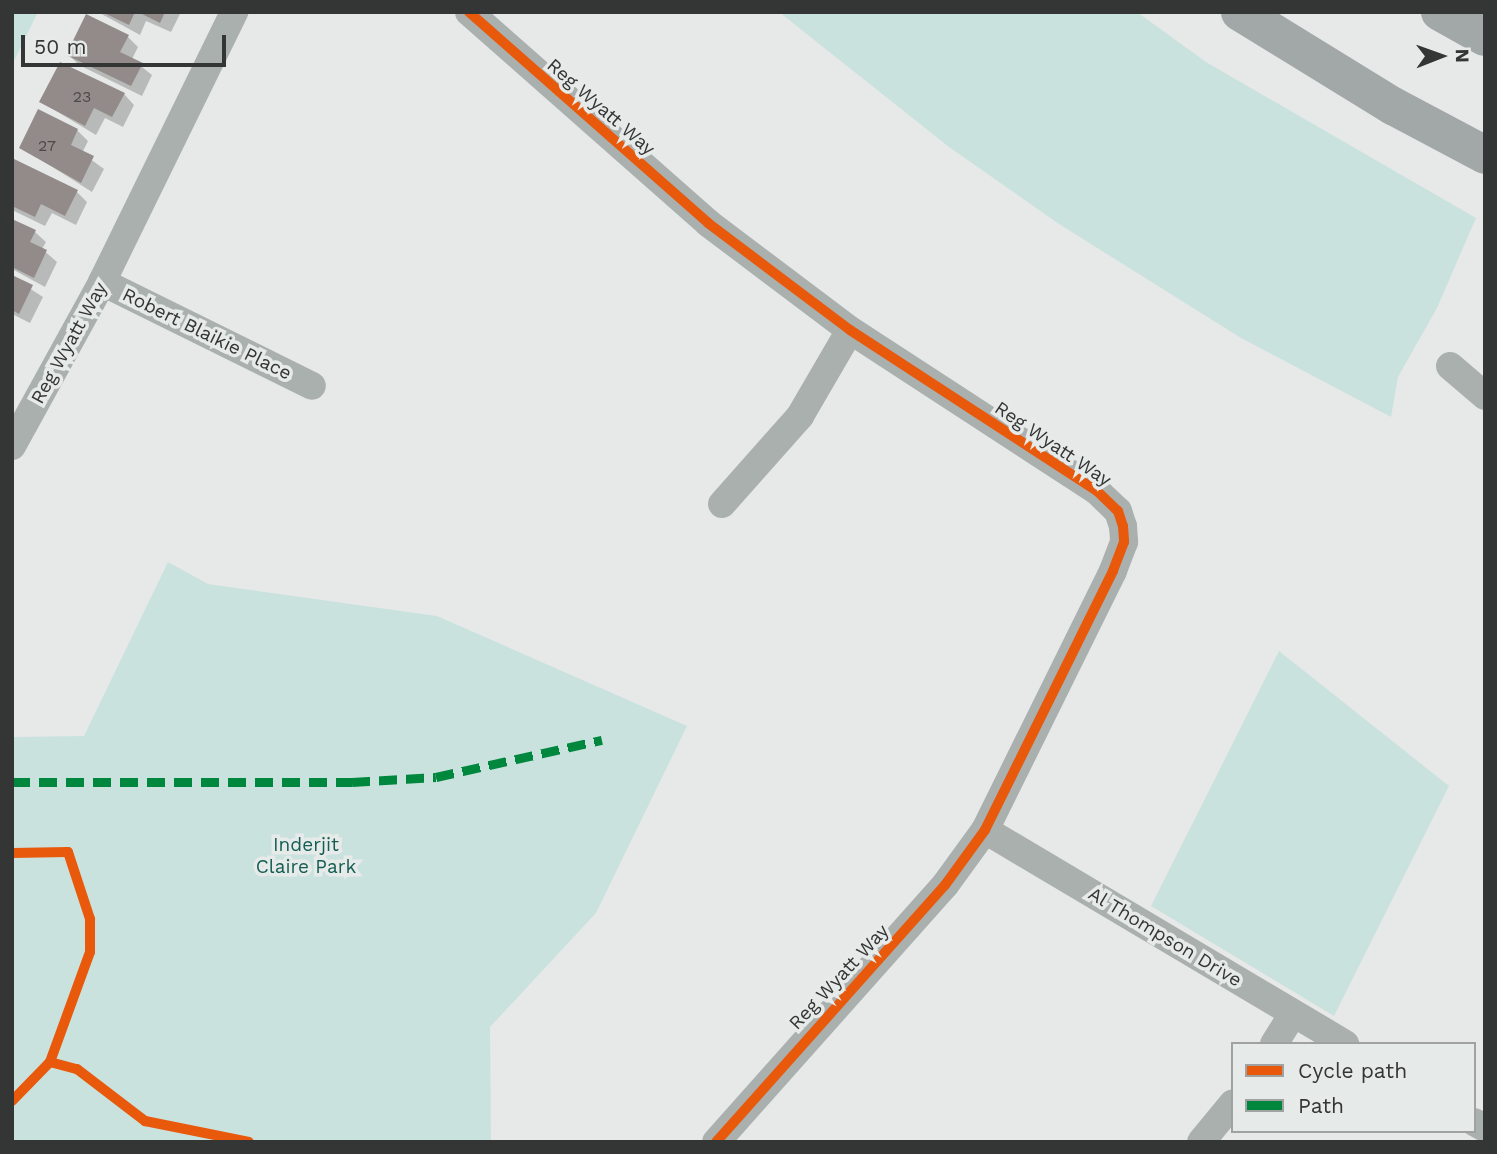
<!DOCTYPE html>
<html>
<head>
<meta charset="utf-8">
<style>
  body { margin:0 }
  #map { position:relative; width:1497px; height:1154px; overflow:hidden; background:#e7e9e8; font-family:"Work Sans",sans-serif }
  div>[style] { position:absolute }
  [style*='--x'] { left:calc(var(--x)*1px); top:calc(var(--y)*1px); width:calc(var(--w)*1px); rotate:calc(var(--a)*1deg) }
  .green>* { inset:0; background:#cae2dd }
  .shadow>* { inset:0; background:#0003 }
  .building>* { inset:0; background:#928b8a }
  .street>* { height:28px; margin:-14px; padding:0 14px; transform-origin:14px; border-radius:14px; background:#aab0ae }
  .primary>* { height:38px; margin:-19px; padding:0 19px; transform-origin:19px; border-radius:19px; background:#a1a8a7 }
  .quiet>* { height:9px; margin-top:-4.5px; transform-origin:0; background:repeating-linear-gradient(90deg,#00873e 0 18px,transparent 0 27px) }
  .cycleway>* { height:10px; margin:-5px; padding:0 5px; transform-origin:5px; border-radius:5px; background:#e8590c }
  span { translate:-50% -50%; white-space:nowrap; text-align:center; line-height:1.15; -webkit-text-stroke:7px #e6eae9; paint-order:stroke }
  .number-label { font-size:16px; color:#4c4b4a }
  .number-label span { -webkit-text-stroke-width:0 }
  .street-label { font-size:19px; color:#343635 }
  .park-label { font-size:19px; color:#145e53 }
  .frame { position:absolute; inset:0; border:14px solid #343635; pointer-events:none }
  .legend { position:absolute; left:1231px; top:1042px; width:245px; height:91px; box-sizing:border-box; background:#e6eae9; border:2px solid #9fa2a1; margin:0; padding:9px 12px; list-style:none; font-size:21px; color:#343635 }
  .legend li { display:flex; align-items:center; gap:14px; height:35px }
  .legend b { width:35px; border:2px solid #9fa2a1 }
  .north { position:absolute; left:1406px; top:21px; width:70px; height:70px; -webkit-text-stroke:5px #e6eae9; paint-order:stroke; rotate:89deg; font-size:19px; font-weight:700; line-height:28px; text-align:center; color:#343635 }
  .north::after { content:''; display:block; margin:auto; width:24px; height:32px; background:#343635; clip-path:polygon(50% 0,100% 100%,50% 72%,0 100%) }
  .scale { position:absolute; left:21px; top:35px; width:205px; height:32px; box-sizing:border-box; border:4px solid #343635; border-top:0; padding-left:9px; font-size:21px; line-height:24px; white-space:nowrap; color:#343635; -webkit-text-stroke:5px #e6eae9; paint-order:stroke }
</style>
</head>
<body>
<div id="map">
  <div class="green">
    <div style="clip-path:polygon(12px 12px,38px 12px,12px 65px)"></div>
    <div style="clip-path:polygon(779px 12px,1137px 12px,1206px 62px,1476px 218px,1437px 308px,1398px 377px,1391px 417px,1241px 338px,1059px 224px,949px 147px)"></div>
    <div style="clip-path:polygon(168px 562px,208px 584px,437px 616px,687px 726px,596px 913px,490px 1027px,491px 1142px,12px 1142px,12px 737px,84px 736px)"></div>
    <div style="clip-path:polygon(1279px 651px,1449px 786px,1334px 1016px,1151px 906px)"></div>
  </div>
  <div class="shadow">
    <div style="clip-path:polygon(98px 12px,181px 12px,171px 32px,146px 21px,140px 35px)"></div>
    <div style="clip-path:polygon(128px 37px,138px 47px,132px 59px,152px 75px,142px 96px,79px 65px,68px 54px)"></div>
    <div style="clip-path:polygon(124px 94px,134px 105px,123px 127px,105px 118px,96px 135px,41px 102px)"></div>
    <div style="clip-path:polygon(77px 130px,88px 141px,82px 153px,104px 169px,92px 192px,21px 147px)"></div>
    <div style="clip-path:polygon(12px 160px,77px 192px,87px 202px,76px 225px,52px 213px,45px 226px,12px 210px)"></div>
    <div style="clip-path:polygon(12px 221px,35px 232px,46px 242px,42px 249px,57px 262px,45px 287px,12px 269px)"></div>
    <div style="clip-path:polygon(12px 277px,43px 297px,30px 323px,12px 314px)"></div>
  </div>
  <div class="building">
    <div style="clip-path:polygon(102px 12px,135px 12px,129px 25px)"></div>
    <div style="clip-path:polygon(138px 12px,165px 12px,160px 23px)"></div>
    <div style="clip-path:polygon(86px 14px,129px 35px,120px 52px,143px 63px,131px 86px,66px 55px)"></div>
    <div style="clip-path:polygon(60px 62px,125px 93px,112px 117px,94px 108px,85px 126px,39px 102px)"></div>
    <div style="clip-path:polygon(38px 109px,78px 129px,71px 145px,94px 156px,81px 183px,19px 148px)"></div>
    <div style="clip-path:polygon(12px 158px,78px 190px,65px 216px,41px 204px,35px 217px,12px 206px)"></div>
    <div style="clip-path:polygon(12px 219px,36px 230px,30px 242px,47px 250px,34px 278px,12px 267px)"></div>
    <div style="clip-path:polygon(12px 275px,33px 285px,19px 314px,12px 310px)"></div>
  </div>
  <div class="street">
    <div style="--x:469;--y:12;--w:319;--a:41.4"></div>
    <div style="--x:708;--y:223;--w:178;--a:37"></div>
    <div style="--x:850;--y:330;--w:295;--a:33.1"></div>
    <div style="--x:1097;--y:491;--w:29;--a:44"></div>
    <div style="--x:1118;--y:511;--w:16;--a:72"></div>
    <div style="--x:1123;--y:526;--w:16;--a:86"></div>
    <div style="--x:1124;--y:542;--w:31;--a:111"></div>
    <div style="--x:1113;--y:571;--w:289;--a:116.3"></div>
    <div style="--x:985;--y:830;--w:68;--a:126"></div>
    <div style="--x:945;--y:885;--w:344;--a:131.7"></div>
    <div style="--x:102;--y:282;--w:234;--a:26.3"></div>
    <div style="--x:1450;--y:366;--w:46;--a:40.6"></div>
    <div style="--x:12;--y:446;--w:187;--a:-61.2"></div>
    <div style="--x:102;--y:282;--w:301;--a:-63.9"></div>
    <div style="--x:722;--y:504;--w:118;--a:-48.4"></div>
    <div style="--x:800;--y:416;--w:99;--a:-59.8"></div>
    <div style="--x:985;--y:830;--w:419;--a:30.7"></div>
    <div style="--x:1274;--y:1044;--w:36;--a:-58"></div>
    <div style="--x:1474;--y:1122;--w:13;--a:29"></div>
    <div style="--x:1201;--y:1142;--w:50;--a:-50.6"></div>
  </div>
  <div class="primary">
    <div style="--x:1240;--y:12;--w:180;--a:31.6"></div>
    <div style="--x:1393;--y:106;--w:104;--a:28"></div>
    <div style="--x:1440;--y:12;--w:51;--a:29.1"></div>
  </div>
  <div class="quiet">
    <div style="--x:12;--y:782;--w:340;--a:0"></div>
    <div style="--x:352;--y:782;--w:84;--a:-3.4"></div>
    <div style="--x:436;--y:777;--w:170;--a:-12.6"></div>
  </div>
  <div class="cycleway">
    <div style="--x:469;--y:12;--w:319;--a:41.4"></div>
    <div style="--x:708;--y:223;--w:178;--a:37"></div>
    <div style="--x:850;--y:330;--w:295;--a:33.1"></div>
    <div style="--x:1097;--y:491;--w:29;--a:44"></div>
    <div style="--x:1118;--y:511;--w:16;--a:72"></div>
    <div style="--x:1123;--y:526;--w:16;--a:86"></div>
    <div style="--x:1124;--y:542;--w:31;--a:111"></div>
    <div style="--x:1113;--y:571;--w:289;--a:116.3"></div>
    <div style="--x:985;--y:830;--w:68;--a:126"></div>
    <div style="--x:945;--y:885;--w:344;--a:131.7"></div>
    <div style="--x:12;--y:853;--w:56;--a:-1"></div>
    <div style="--x:68;--y:852;--w:71;--a:71.8"></div>
    <div style="--x:90;--y:919;--w:33;--a:90"></div>
    <div style="--x:90;--y:952;--w:117;--a:110"></div>
    <div style="--x:12;--y:1101;--w:54;--a:-45.7"></div>
    <div style="--x:50;--y:1062;--w:28;--a:15"></div>
    <div style="--x:77;--y:1069;--w:86;--a:37.4"></div>
    <div style="--x:145;--y:1121;--w:106;--a:11.4"></div>
  </div>
  <div class="number-label">
    <span style="left:82px;top:97px">23</span>
    <span style="left:47px;top:146px">27</span>
  </div>
  <div class="street-label">
    <span style="left:601px;top:107px;rotate:41deg">Reg Wyatt Way</span>
    <span style="left:207px;top:334px;rotate:26deg">Robert Blaikie Place</span>
    <span style="left:69px;top:343px;rotate:-61deg">Reg Wyatt Way</span>
    <span style="left:1053px;top:444px;rotate:34deg">Reg Wyatt Way</span>
    <span style="left:1165px;top:937px;rotate:31deg">Al Thompson Drive</span>
    <span style="left:839px;top:977px;rotate:-47deg">Reg Wyatt Way</span>
  </div>
  <div class="park-label">
    <span style="left:306px;top:856px">Inderjit<br>Claire Park</span>
  </div>
  <div class="frame"></div>
  <ul class="legend">
  <li><b style="height:9px;background:#e8590c"></b>Cycle path</li>
  <li><b style="height:9px;background:#00873e"></b>Path</li>
  </ul>
  <div class="north">N</div>
  <div class="scale">50 m</div>
</div>
</body>
</html>
